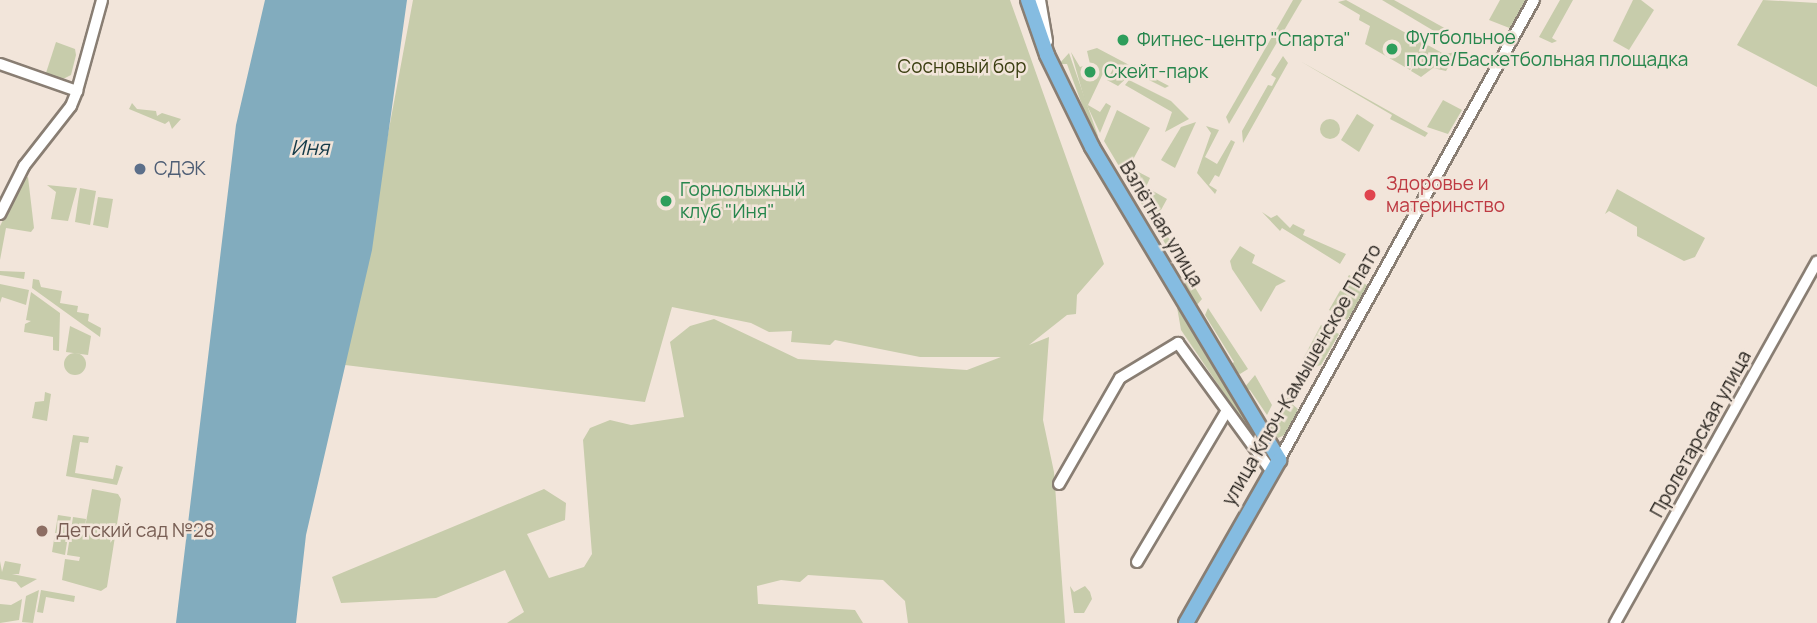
<!DOCTYPE html>
<html>
<head>
<meta charset="utf-8">
<style>
  body { margin:0 }
  #map { position:relative; width:1817px; height:623px; overflow:hidden; background:#f2e5da; font-family:Manrope,sans-serif }
  div>[style] { position:absolute }
  [style*='--x'] { left:calc(var(--x)*1px); top:calc(var(--y)*1px); width:calc(var(--w)*1px); rotate:calc(var(--a)*1deg) }
  .green>* { inset:0; background:#c7ccab }
  .round { border-radius:50% }
  .water>* { inset:0; background:#82acbe }
  .roads { filter:drop-shadow(2px 0 #897e73) drop-shadow(-2px 0 #897e73) drop-shadow(0 2px #897e73) drop-shadow(0 -2px #897e73) }
  .minor>* { height:10px; margin:-5px; padding:0 5px; transform-origin:5px; border-radius:5px; background:#fff }
  .major>* { height:14px; margin:-7px; padding:0 7px; transform-origin:7px; border-radius:7px; background:#85bce1 }
  .dots>* { width:19px; height:19px; translate:-50% -50%; box-sizing:border-box; border:4px solid #f2e5da; border-radius:50% }
  span { translate:-50% -50%; white-space:nowrap; text-align:center; line-height:1.15; -webkit-text-stroke:5px #f2e5da; paint-order:stroke }
  .leisure-label { font-size:19px; color:#27864d }
  .left { translate:0 -50%; text-align:left }
  .park-label { font-size:19px; color:#3b3f11 }
  .service-label { font-size:19px; color:#4e5e75 }
  .health-label { font-size:19px; color:#be3a42 }
  .street-label { font-size:19px; color:#231f1a }
  .education-label { font-size:19px; color:#785e54 }
  .water-label { font-size:21px; color:#153b49; font-style:italic }
</style>
</head>
<body>
<div id="map">
  <div class="green">
    <div style="clip-path:polygon(413px 0,1010px 0,1104px 264px,1077px 295px,1076px 314px,1067px 315px,1029px 345px,1049px 337px,1043px 420px,1054px 472px,1065px 623px,908px 623px,905px 601px,883px 580px,808px 575px,800px 582px,781px 580px,757px 586px,758px 604px,855px 610px,863px 623px,507px 623px,524px 612px,505px 570px,436px 598px,341px 603px,332px 577px,544px 489px,566px 503px,565px 520px,527px 534px,549px 578px,584px 567px,592px 554px,583px 440px,590px 428px,610px 420px,631px 425px,684px 417px,670px 342px,690px 326px,714px 319px,798px 359px,967px 370px,1001px 357px,920px 357px,835px 340px,830px 345px,791px 342px,792px 331px,769px 332px,751px 323px,672px 307px,645px 402px,345px 365px)"></div>
    <div style="clip-path:polygon(1293px 0,1302px 0,1229px 124px,1226px 117px)"></div>
    <div style="clip-path:polygon(1346px 0,1444px 54px,1457px 52px,1446px 71px,1433px 68px,1421px 77px,1411px 71px,1420px 56px,1436px 62px,1419px 53px,1410px 70px,1365px 44px,1370px 26px,1359px 20px,1360px 15px,1338px 2px)"></div>
    <div style="clip-path:polygon(1382px 0,1394px 0,1448px 30px,1444px 37px)"></div>
    <div style="clip-path:polygon(1500px 0,1528px 0,1512px 29px,1489px 20px)"></div>
    <div style="clip-path:polygon(1560px 0,1573px 0,1552px 38px,1557px 41px,1552px 43px,1539px 37px)"></div>
    <div style="clip-path:polygon(1633px 0,1641px 0,1654px 10px,1629px 50px,1613px 41px)"></div>
    <div style="clip-path:polygon(1763px 0,1817px 3px,1817px 87px,1737px 45px)"></div>
    <div style="clip-path:polygon(56px 42px,75px 49px,76px 55px,71px 75px,59px 81px,45px 76px)"></div>
    <div style="clip-path:polygon(1097px 48px,1169px 86px,1165px 88px,1133px 72px,1118px 86px,1107px 80px,1114px 67px,1108px 63px,1088px 105px,1100px 112px,1106px 103px,1111px 106px,1100px 133px,1085px 101px,1071px 52px,1080px 67px,1090px 64px,1087px 51px)"></div>
    <div style="clip-path:polygon(1069px 53px,1098px 136px,1095px 140px,1067px 64px,1059px 64px)"></div>
    <div style="clip-path:polygon(1283px 56px,1288px 63px,1243px 143px,1242px 131px,1268px 85px,1272px 86px,1276px 78px,1271px 75px)"></div>
    <div style="clip-path:polygon(1300px 61px,1428px 133px,1425px 137px,1390px 119px,1392px 115px)"></div>
    <div style="clip-path:polygon(1129px 80px,1171px 101px,1189px 119px,1165px 132px,1172px 112px,1125px 85px)"></div>
    <div style="clip-path:polygon(1443px 100px,1462px 110px,1448px 134px,1427px 127px)"></div>
    <div style="clip-path:polygon(132px 103px,137px 109px,156px 111px,157px 116px,162px 113px,181px 119px,172px 129px,169px 121px,165px 124px,129px 109px)"></div>
    <div style="clip-path:polygon(1117px 110px,1150px 128px,1129px 167px,1150px 178px,1146px 187px,1167px 199px,1155px 221px,1171px 241px,1166px 245px,1104px 141px)"></div>
    <div style="clip-path:polygon(1357px 114px,1374px 125px,1359px 152px,1341px 140px)"></div>
    <div class="round" style="left:1320px;top:119px;width:20px;height:20px"></div>
    <div style="clip-path:polygon(1196px 122px,1175px 168px,1161px 160px,1181px 127px)"></div>
    <div style="clip-path:polygon(1206px 126px,1219px 130px,1205px 157px,1217px 164px,1231px 140px,1235px 142px,1219px 177px,1215px 175px,1209px 185px,1217px 190px,1215px 194px,1197px 173px,1211px 133px)"></div>
    <div style="clip-path:polygon(28px 177px,34px 228px,31px 232px,6px 228px,0 260px,0 271px,25px 272px,24px 279px,0 275px,0 226px,24px 178px)"></div>
    <div style="clip-path:polygon(47px 185px,77px 188px,68px 221px,51px 219px,56px 192px)"></div>
    <div style="clip-path:polygon(80px 188px,96px 191px,90px 225px,75px 222px)"></div>
    <div style="clip-path:polygon(1617px 189px,1705px 238px,1695px 257px,1684px 261px,1637px 236px,1637px 227px,1609px 211px,1605px 214px)"></div>
    <div style="clip-path:polygon(98px 197px,113px 199px,108px 228px,93px 225px)"></div>
    <div style="clip-path:polygon(1262px 212px,1271px 218px,1277px 215px,1290px 228px,1293px 224px,1305px 230px,1303px 235px,1346px 254px,1340px 264px,1282px 228px,1280px 231px)"></div>
    <div style="clip-path:polygon(1240px 246px,1255px 255px,1252px 263px,1286px 281px,1276px 286px,1261px 312px,1232px 269px,1230px 261px)"></div>
    <div style="clip-path:polygon(1185px 271px,1202px 299px,1196px 306px,1187px 302px,1191px 297px,1184px 288px,1178px 288px)"></div>
    <div style="clip-path:polygon(1349px 275px,1370px 287px,1347px 320px,1329px 310px)"></div>
    <div style="clip-path:polygon(33px 279px,39px 280px,41px 287px,62px 291px,60px 303px,78px 306px,77px 312px,89px 314px,88px 321px,101px 328px,100px 337px,32px 288px)"></div>
    <div style="clip-path:polygon(0 284px,29px 290px,26px 305px,2px 297px,0 303px)"></div>
    <div style="clip-path:polygon(31px 292px,60px 313px,59px 351px,53px 350px,53px 337px,24px 332px,25px 324px,31px 321px,26px 320px)"></div>
    <div style="clip-path:polygon(1177px 307px,1180px 307px,1265px 454px,1181px 330px)"></div>
    <div style="clip-path:polygon(1208px 308px,1248px 369px,1240px 374px,1229px 366px,1234px 362px,1205px 315px)"></div>
    <div style="clip-path:polygon(1321px 325px,1339px 334px,1321px 365px,1312px 368px,1303px 359px)"></div>
    <div style="clip-path:polygon(70px 326px,91px 336px,88px 355px,66px 352px)"></div>
    <div class="round" style="left:64px;top:353px;width:22px;height:22px"></div>
    <div style="clip-path:polygon(1255px 375px,1272px 405px,1267px 415px,1250px 390px,1244px 388px)"></div>
    <div style="clip-path:polygon(1297px 382px,1301px 385px,1292px 404px,1298px 409px,1289px 433px,1278px 438px,1268px 430px)"></div>
    <div style="clip-path:polygon(45px 392px,51px 394px,47px 421px,32px 418px,35px 402px,44px 401px)"></div>
    <div style="clip-path:polygon(73px 435px,89px 437px,88px 443px,80px 442px,75px 473px,113px 479px,116px 465px,123px 467px,117px 485px,66px 476px)"></div>
    <div style="clip-path:polygon(92px 489px,118px 494px,121px 499px,107px 587px,101px 591px,62px 580px,65px 559px,79px 561px,80px 557px,67px 555px,73px 517px,86px 519px,84px 533px)"></div>
    <div style="clip-path:polygon(58px 515px,71px 517px,65px 555px,52px 552px)"></div>
    <div style="clip-path:polygon(0 561px,2px 572px,5px 561px,21px 564px,19px 574px,12px 574px,37px 579px,21px 588px,16px 582px,0 579px)"></div>
    <div style="clip-path:polygon(1070px 586px,1074px 592px,1085px 586px,1090px 592px,1092px 599px,1084px 613px,1074px 613px)"></div>
    <div style="clip-path:polygon(39px 590px,33px 623px,22px 622px,26px 596px)"></div>
    <div style="clip-path:polygon(41px 590px,75px 596px,74px 602px,46px 597px,43px 613px,37px 612px)"></div>
    <div style="clip-path:polygon(22px 599px,19px 620px,0 623px,0 604px,11px 605px)"></div>
  </div>
  <div class="water">
    <div style="clip-path:polygon(265px 0,407px 0,372px 250px,306px 535px,296px 623px,176px 623px,236px 125px)"></div>
  </div>
  <div class="roads">
    <div class="minor">
      <div style="--x:1040;--y:0;--w:42;--a:80.3"></div>
      <div style="--x:0;--y:64;--w:82;--a:19.3"></div>
      <div style="--x:77;--y:91;--w:94;--a:-74.6"></div>
      <div style="--x:0;--y:214;--w:54;--a:-63.4"></div>
      <div style="--x:24;--y:166;--w:76;--a:-51.9"></div>
      <div style="--x:71;--y:106;--w:16;--a:-68"></div>
      <div style="--x:1279;--y:460;--w:526;--a:-61"></div>
      <div style="--x:1059;--y:484;--w:122;--a:-60.1"></div>
      <div style="--x:1120;--y:378;--w:68;--a:-31.1"></div>
      <div style="--x:1178;--y:343;--w:160;--a:53.9"></div>
      <div style="--x:1137;--y:562;--w:174;--a:-59.3"></div>
      <div style="--x:1615;--y:623;--w:414;--a:-60.8"></div>
    </div>
    <div class="major">
      <div style="--x:1028;--y:0;--w:58;--a:70.9"></div>
      <div style="--x:1047;--y:55;--w:102;--a:63.9"></div>
      <div style="--x:1092;--y:147;--w:365;--a:59.1"></div>
      <div style="--x:1279;--y:460;--w:188;--a:119.7"></div>
    </div>
  </div>
  <div class="dots">
    <div style="left:1123px;top:40px;background:#2e9e5b"></div>
    <div style="left:1392px;top:49px;background:#2e9e5b"></div>
    <div style="left:1090px;top:72px;background:#2e9e5b"></div>
    <div style="left:140px;top:169px;background:#5c6f8a"></div>
    <div style="left:1370px;top:195px;background:#e0444e"></div>
    <div style="left:666px;top:201px;background:#2e9e5b"></div>
    <div style="left:42px;top:531px;background:#8d6e63"></div>
  </div>
  <div class="leisure-label">
    <span class="left" style="left:1406px;top:49px">Футбольное<br>поле/Баскетбольная площадка</span>
    <span class="left" style="left:1137px;top:40px">Фитнес-центр "Спарта"</span>
    <span class="left" style="left:1104px;top:72px">Скейт-парк</span>
    <span class="left" style="left:680px;top:201px">Горнолыжный<br>клуб "Иня"</span>
  </div>
  <div class="park-label">
    <span style="left:962px;top:67px">Сосновый бор</span>
  </div>
  <div class="service-label">
    <span class="left" style="left:154px;top:169px">СДЭК</span>
  </div>
  <div class="health-label">
    <span class="left" style="left:1386px;top:195px">Здоровье и<br>материнство</span>
  </div>
  <div class="street-label">
    <span style="left:1161px;top:224px;rotate:59deg">Взлётная улица</span>
    <span style="left:1302px;top:375px;rotate:-60deg">улица Ключ-Камышенское Плато</span>
    <span style="left:1701px;top:434px;rotate:-61deg">Пролетарская улица</span>
  </div>
  <div class="education-label">
    <span class="left" style="left:56px;top:531px">Детский сад №28</span>
  </div>
  <div class="water-label">
    <span style="left:310px;top:147px">Иня</span>
  </div>
</div>
</body>
</html>
